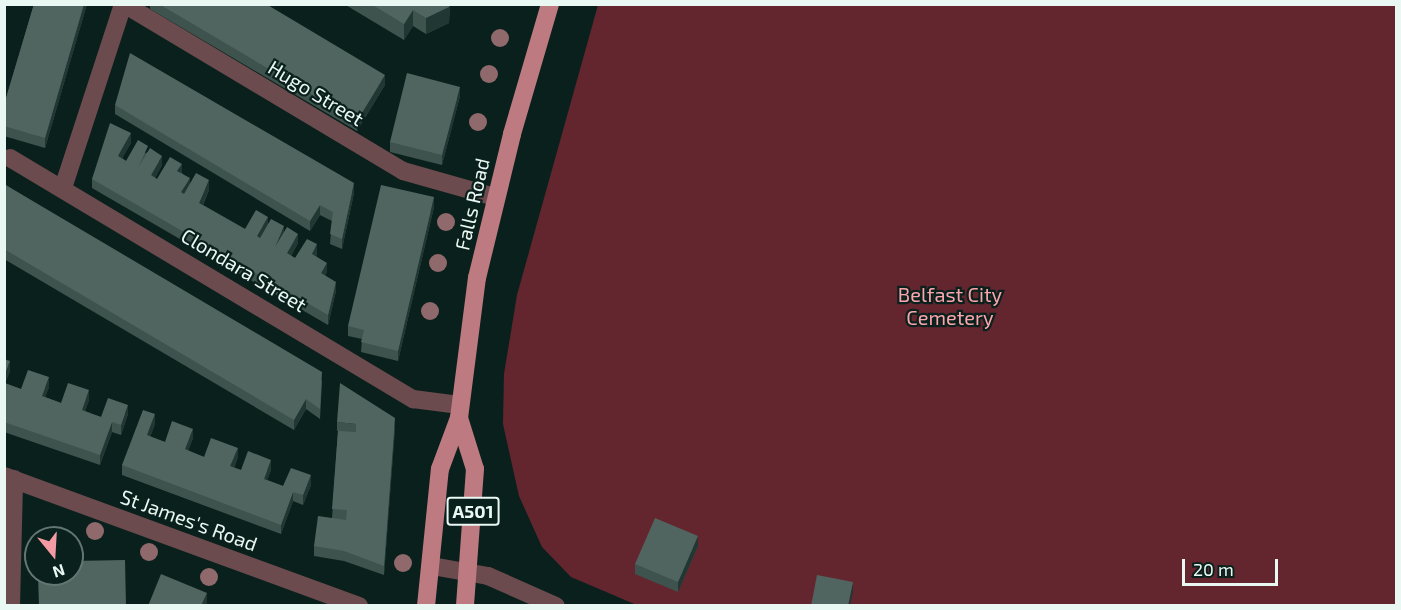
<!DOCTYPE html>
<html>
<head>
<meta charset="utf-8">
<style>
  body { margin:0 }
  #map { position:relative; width:1401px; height:610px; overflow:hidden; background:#0a201c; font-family:"Exo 2",sans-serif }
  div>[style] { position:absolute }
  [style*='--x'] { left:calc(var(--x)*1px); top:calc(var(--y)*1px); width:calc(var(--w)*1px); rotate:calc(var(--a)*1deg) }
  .green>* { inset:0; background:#63262f }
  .minor>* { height:18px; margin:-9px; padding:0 9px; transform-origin:9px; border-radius:9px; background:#6c4b4e }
  .major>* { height:18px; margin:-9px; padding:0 9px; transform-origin:9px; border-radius:9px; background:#bd7a80 }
  .trees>* { width:18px; height:18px; margin:-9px; border-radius:50%; background:#8f696b }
  .wall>* { inset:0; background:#3e534e }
  .shaded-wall>* { inset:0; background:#213733 }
  .building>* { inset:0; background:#506560 }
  span { translate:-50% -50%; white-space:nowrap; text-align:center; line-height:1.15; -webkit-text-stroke:4.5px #0a201c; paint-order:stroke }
  .shield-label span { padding:2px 4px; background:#0a201c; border:2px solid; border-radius:4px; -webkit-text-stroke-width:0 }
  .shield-label { font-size:18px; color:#eaf8f4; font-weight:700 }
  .street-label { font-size:20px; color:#eaf8f4 }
  .park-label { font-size:20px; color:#fba5ac }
  .frame { position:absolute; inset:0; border:6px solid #eaf8f4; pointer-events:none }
  .north { position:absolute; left:24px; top:526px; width:60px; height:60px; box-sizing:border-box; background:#0a201c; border:2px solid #647672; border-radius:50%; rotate:162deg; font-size:16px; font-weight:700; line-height:24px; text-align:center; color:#eaf8f4 }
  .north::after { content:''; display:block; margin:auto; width:21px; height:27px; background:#f49aa2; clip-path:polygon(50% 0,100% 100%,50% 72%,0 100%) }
  .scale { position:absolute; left:1182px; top:559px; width:96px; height:27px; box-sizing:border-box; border:3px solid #eaf8f4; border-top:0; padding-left:8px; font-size:18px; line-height:21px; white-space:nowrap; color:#eaf8f4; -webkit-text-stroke:4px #0a201c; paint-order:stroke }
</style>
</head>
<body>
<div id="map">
  <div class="green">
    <div style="clip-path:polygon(598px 5px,1396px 5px,1396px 605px,639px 606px,571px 577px,542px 547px,519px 496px,503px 424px,504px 374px,517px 295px)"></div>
  </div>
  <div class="minor">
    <div style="--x:124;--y:4;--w:325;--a:30.9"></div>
    <div style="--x:403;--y:171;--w:96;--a:15.8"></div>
    <div style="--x:10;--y:158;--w:470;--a:30.9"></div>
    <div style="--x:413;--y:399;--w:47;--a:7.3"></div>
    <div style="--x:63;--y:188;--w:194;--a:-71.9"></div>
    <div style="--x:4;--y:476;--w:378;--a:20.1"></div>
    <div style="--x:432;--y:566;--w:57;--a:10.1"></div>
    <div style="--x:488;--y:576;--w:74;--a:23.8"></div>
    <div style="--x:11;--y:606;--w:127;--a:-88.6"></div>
  </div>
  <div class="major">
    <div style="--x:459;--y:418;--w:53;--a:72.6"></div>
    <div style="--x:475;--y:469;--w:137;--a:94.2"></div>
    <div style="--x:426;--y:606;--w:138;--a:-84.2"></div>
    <div style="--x:440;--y:469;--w:54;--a:-69.6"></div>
    <div style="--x:459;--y:418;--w:141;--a:-82.7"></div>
    <div style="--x:477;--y:278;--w:148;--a:-76.3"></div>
    <div style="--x:512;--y:134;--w:135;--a:-73.7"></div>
  </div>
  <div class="trees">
    <div style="left:500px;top:38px"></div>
    <div style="left:489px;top:74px"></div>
    <div style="left:478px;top:122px"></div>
    <div style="left:446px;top:222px"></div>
    <div style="left:438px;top:263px"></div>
    <div style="left:430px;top:311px"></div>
    <div style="left:95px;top:531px"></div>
    <div style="left:149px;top:552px"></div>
    <div style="left:403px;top:563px"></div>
    <div style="left:209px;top:577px"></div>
  </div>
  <div class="wall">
    <div style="clip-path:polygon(34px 4px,87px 4px,45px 148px,4px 136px,4px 105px)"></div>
    <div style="clip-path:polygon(150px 4px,266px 4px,385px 85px,357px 131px,150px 9px)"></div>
    <div style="clip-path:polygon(344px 4px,450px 4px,449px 23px,426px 34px,413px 26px,404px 40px)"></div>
    <div style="clip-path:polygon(460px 96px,442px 165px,390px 152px,390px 142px)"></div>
    <div style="clip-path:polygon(115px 105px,354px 193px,342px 249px,330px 244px,332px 221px,320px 215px,310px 231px,115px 114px)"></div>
    <div style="clip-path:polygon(131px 143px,122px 158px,126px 161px,148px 152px,162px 165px,155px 178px,157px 179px,182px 173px,190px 184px,209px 190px,203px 205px,245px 229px,268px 225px,284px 232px,298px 243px,291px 256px,295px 258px,317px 254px,316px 256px,327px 272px,325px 275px,336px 291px,328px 325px,92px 188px,92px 179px)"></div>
    <div style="clip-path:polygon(4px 184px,322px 381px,320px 419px,306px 409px,294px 430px,4px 259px)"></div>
    <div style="clip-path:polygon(434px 207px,398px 361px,361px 352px,362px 339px,348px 336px,348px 326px)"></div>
    <div style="clip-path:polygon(4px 359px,10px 371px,5px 383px,21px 389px,49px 387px,45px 397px,61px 403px,89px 400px,85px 411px,101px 417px,128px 414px,121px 435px,112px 432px,100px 465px,4px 432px)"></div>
    <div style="clip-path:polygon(337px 422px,395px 428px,384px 575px,344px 561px,314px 556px,314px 546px,332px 518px,338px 431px,337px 431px)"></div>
    <div style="clip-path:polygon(155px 424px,150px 437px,165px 442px,193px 438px,188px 451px,204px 457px,238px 457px,234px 468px,241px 470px,271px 470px,267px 480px,283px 486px,311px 485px,303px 505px,293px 501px,281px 534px,122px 475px,122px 465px)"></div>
    <div style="clip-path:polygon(698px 546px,678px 592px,635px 574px,635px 564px)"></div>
  </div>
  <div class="shaded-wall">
    <div style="clip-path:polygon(84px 4px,87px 4px,45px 148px,45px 138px)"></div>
    <div style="clip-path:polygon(450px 4px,449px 23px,426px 34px,426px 18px)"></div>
    <div style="clip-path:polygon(413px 10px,413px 26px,404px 40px,404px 24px)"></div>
    <div style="clip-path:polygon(385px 75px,385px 85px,357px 131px,357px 121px)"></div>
    <div style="clip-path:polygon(460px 87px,460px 96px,442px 165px,442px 155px)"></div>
    <div style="clip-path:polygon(131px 133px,131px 143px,118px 166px,118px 156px)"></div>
    <div style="clip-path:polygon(162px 156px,162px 165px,151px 185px,151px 175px)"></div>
    <div style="clip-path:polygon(182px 164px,182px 174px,177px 171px)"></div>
    <div style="clip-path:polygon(190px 178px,190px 187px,181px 202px,181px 192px)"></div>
    <div style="clip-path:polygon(209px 180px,209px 190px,199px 213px,199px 203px)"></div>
    <div style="clip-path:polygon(354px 183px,354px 193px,342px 249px,342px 239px)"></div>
    <div style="clip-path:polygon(434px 197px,434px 207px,398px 361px,398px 351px)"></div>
    <div style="clip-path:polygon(320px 205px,320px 215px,310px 231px,310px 221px)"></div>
    <div style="clip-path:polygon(268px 217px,268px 227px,257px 245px,257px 236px)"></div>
    <div style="clip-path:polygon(284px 226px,284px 235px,275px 247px)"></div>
    <div style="clip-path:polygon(298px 234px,298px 243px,287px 263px,287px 253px)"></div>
    <div style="clip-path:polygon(317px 244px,317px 254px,312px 264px,312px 254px)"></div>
    <div style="clip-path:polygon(327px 263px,327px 272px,321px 283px,321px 273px)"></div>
    <div style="clip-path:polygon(336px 282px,336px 291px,328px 325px,328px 315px)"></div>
    <div style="clip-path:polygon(10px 361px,10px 371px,4px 386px,4px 376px)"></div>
    <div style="clip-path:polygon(49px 377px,49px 387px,42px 406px,42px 396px)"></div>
    <div style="clip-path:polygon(89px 390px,89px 400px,82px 420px,82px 410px)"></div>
    <div style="clip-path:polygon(306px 399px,306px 409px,294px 430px,294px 420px)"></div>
    <div style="clip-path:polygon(128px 405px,128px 414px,121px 435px,121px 425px)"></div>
    <div style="clip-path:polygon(155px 414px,155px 424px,147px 445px,147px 435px)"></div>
    <div style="clip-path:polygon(395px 418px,395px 428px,384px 575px,384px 566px)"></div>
    <div style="clip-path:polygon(112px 422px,112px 432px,100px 465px,100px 455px)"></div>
    <div style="clip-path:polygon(193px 429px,193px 438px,185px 459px,185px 449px)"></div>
    <div style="clip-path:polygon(238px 448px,238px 457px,230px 476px,230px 466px)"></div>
    <div style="clip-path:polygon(271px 460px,271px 470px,264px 489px,264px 479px)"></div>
    <div style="clip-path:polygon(311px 475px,311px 485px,303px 505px,303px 495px)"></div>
    <div style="clip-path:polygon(293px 492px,293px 501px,281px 534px,281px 525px)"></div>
    <div style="clip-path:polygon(698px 536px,698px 546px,678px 592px,678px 582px)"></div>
    <div style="clip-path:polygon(853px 582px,853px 592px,850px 606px,848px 606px)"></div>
    <div style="clip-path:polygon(207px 593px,207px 603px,205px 606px,201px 606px)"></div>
  </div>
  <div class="building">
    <div style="clip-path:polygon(34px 4px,84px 4px,45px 138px,4px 126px,4px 105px)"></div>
    <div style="clip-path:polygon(159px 4px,266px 4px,385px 75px,357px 121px)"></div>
    <div style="clip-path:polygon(371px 4px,449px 4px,449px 7px,426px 18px,413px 10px,404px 24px)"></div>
    <div style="clip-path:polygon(130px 53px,354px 183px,342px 239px,330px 234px,333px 212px,320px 205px,310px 221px,115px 105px)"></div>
    <div style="clip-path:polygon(407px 73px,460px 87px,442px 155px,390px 142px)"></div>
    <div style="clip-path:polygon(110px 123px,131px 133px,118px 156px,126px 161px,138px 140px,148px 146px,138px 168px,150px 148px,162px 156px,151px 175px,157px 179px,170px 157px,182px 164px,177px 171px,190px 178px,181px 192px,184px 194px,196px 173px,209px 180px,199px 203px,245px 229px,256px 210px,268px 217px,257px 236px,260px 238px,271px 219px,284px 226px,275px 247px,287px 227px,298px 234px,287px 253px,295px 258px,307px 239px,317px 244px,312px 254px,327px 263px,321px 273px,336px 282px,328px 315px,92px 179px)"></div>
    <div style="clip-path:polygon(4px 184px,322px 372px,320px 409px,306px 399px,294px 420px,4px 249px)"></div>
    <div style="clip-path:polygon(381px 185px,434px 197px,398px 351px,361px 342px,364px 330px,348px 326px)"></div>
    <div style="clip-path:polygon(4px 359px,10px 361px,4px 376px)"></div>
    <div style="clip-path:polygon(28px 370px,49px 377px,42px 396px,61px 403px,68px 383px,89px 390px,82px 410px,92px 414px,101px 417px,108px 398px,128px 405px,121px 425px,112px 422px,100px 455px,4px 422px,4px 383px,21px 389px)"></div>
    <div style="clip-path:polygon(340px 383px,395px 418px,384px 566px,344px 551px,314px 546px,318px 516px,346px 520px,347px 510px,332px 509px,338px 431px,356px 432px,356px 424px,337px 422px)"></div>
    <div style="clip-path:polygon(143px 410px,155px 414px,147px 435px,165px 442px,172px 421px,193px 429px,185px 449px,204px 457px,211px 438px,238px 448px,230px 466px,241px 470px,248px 451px,271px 460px,264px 479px,283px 486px,291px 468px,311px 475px,303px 495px,293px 492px,281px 525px,122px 465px)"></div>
    <div style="clip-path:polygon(655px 518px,698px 536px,678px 582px,635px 564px)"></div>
    <div style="clip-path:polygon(125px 560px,126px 606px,39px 606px,38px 574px,72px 574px,72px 561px)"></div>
    <div style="clip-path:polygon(161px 574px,207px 593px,201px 606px,148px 606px)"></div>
    <div style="clip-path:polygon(817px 575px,853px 582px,848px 606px,811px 606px)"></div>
  </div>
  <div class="shield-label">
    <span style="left:473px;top:511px">A501</span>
  </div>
  <div class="street-label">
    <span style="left:316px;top:93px;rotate:31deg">Hugo Street</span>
    <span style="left:472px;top:204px;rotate:-77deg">Falls Road</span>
    <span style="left:244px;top:270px;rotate:31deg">Clondara Street</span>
    <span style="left:189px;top:520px;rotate:20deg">St James's Road</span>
  </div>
  <div class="park-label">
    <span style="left:950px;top:306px">Belfast City<br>Cemetery</span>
  </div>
  <div class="frame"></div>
  <div class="north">N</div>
  <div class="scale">20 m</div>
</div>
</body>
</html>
